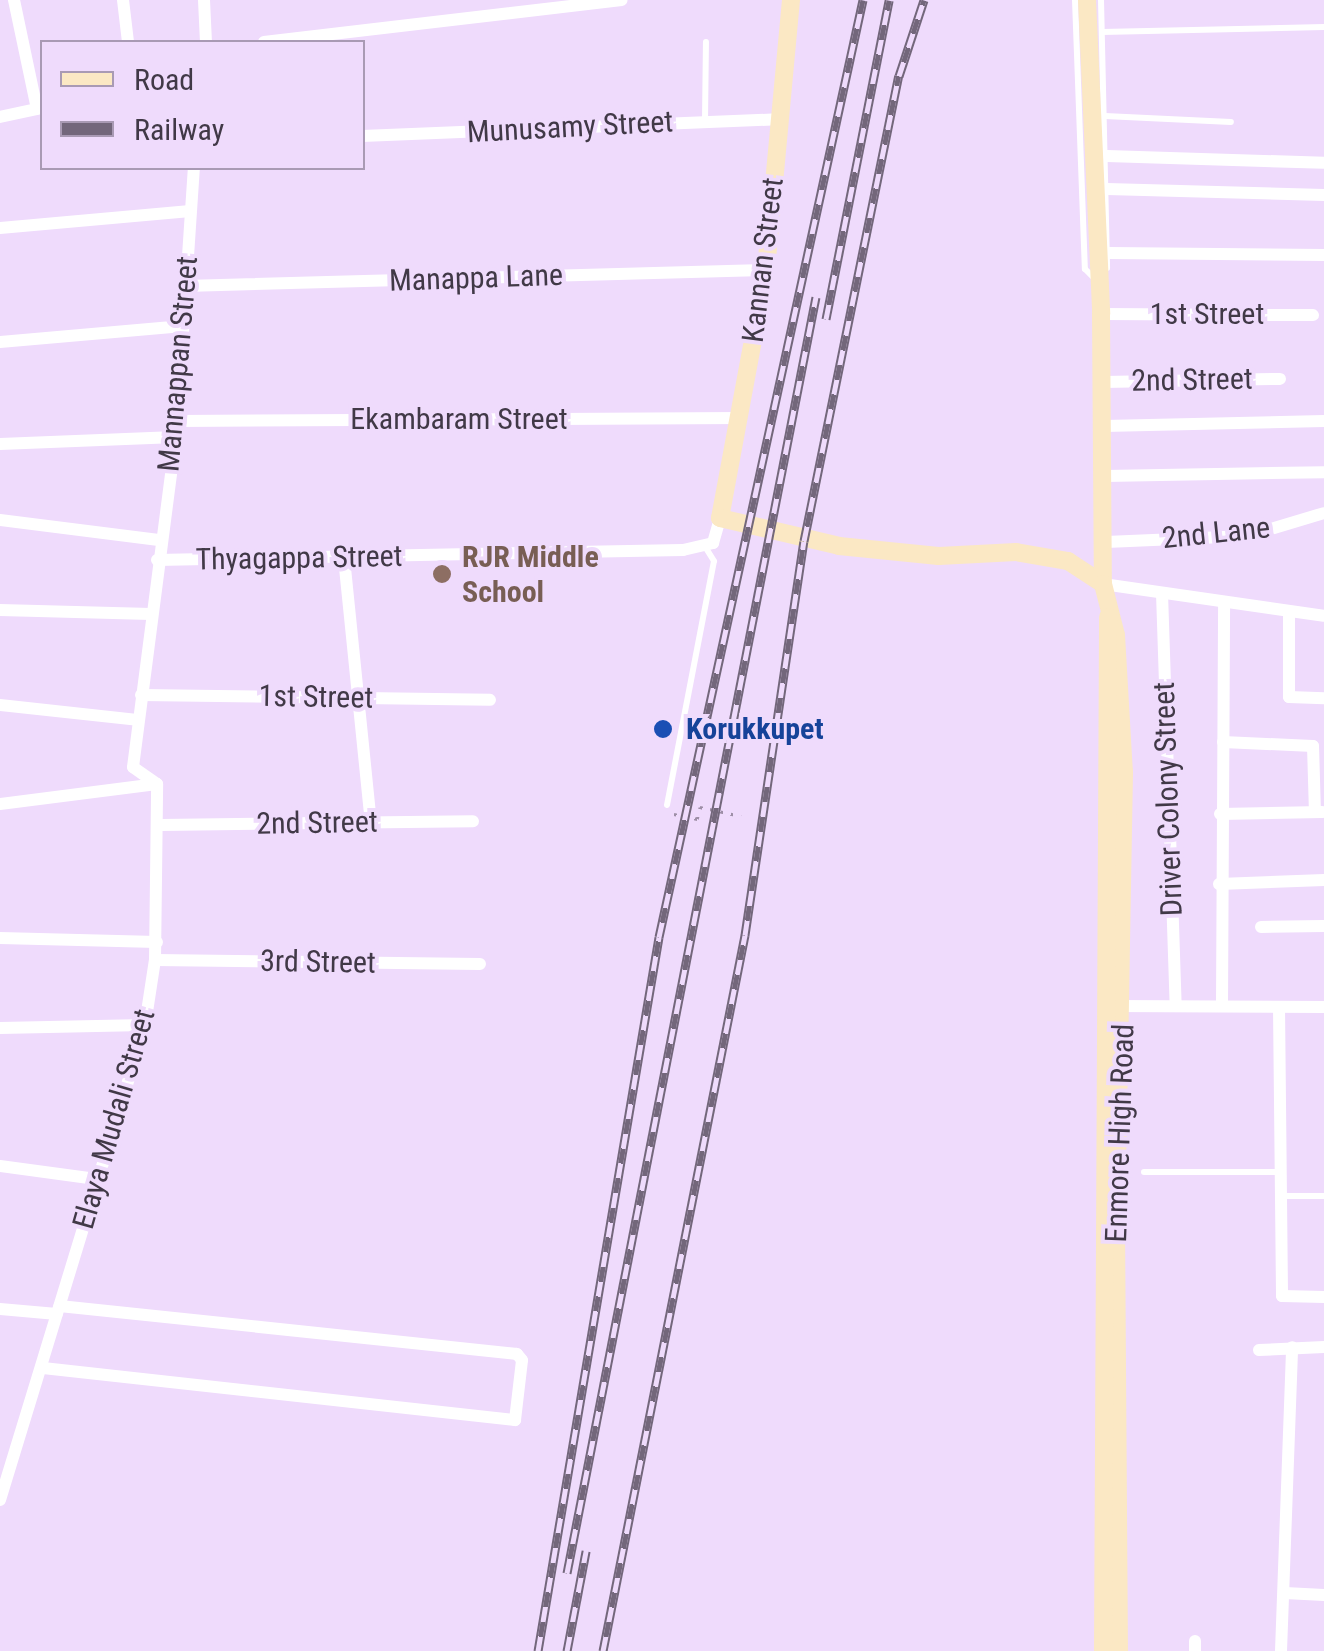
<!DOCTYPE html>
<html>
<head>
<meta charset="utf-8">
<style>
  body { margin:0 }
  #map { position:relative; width:1324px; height:1651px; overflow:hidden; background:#efdbfc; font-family:"Roboto Condensed",sans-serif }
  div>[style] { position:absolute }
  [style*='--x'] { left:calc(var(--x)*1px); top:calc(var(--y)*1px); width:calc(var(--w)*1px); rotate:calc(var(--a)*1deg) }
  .path>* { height:2.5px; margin-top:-1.25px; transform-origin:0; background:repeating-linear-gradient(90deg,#9d8ea6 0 2.5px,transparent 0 10.5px) }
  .lane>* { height:6px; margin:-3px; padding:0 3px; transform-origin:3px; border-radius:3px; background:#fff }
  .street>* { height:12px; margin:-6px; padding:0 6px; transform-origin:6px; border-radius:6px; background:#fff }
  .secondary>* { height:18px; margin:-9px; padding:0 9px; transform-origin:9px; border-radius:9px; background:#fbe8c4 }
  .rail>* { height:9px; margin-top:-4.5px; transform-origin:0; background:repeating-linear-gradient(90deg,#efdbfc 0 15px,#73677b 0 30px); box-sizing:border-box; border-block:2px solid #73677b }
  .dots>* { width:28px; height:28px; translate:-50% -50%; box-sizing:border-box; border:5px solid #efdbfc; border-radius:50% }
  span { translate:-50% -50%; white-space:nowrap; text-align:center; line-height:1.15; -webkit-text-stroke:8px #efdbfc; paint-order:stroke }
  .street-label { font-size:30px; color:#413947 }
  .education-label { font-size:30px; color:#785e54; font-weight:700 }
  .left { translate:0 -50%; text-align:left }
  .transit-label { font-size:30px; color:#164399; font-weight:700 }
  .legend { position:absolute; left:40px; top:40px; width:325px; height:130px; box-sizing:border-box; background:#efdbfc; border:2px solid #a99ab4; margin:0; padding:12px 18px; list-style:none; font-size:30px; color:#413947 }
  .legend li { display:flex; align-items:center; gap:20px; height:50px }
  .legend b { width:50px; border:2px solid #a99ab4 }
</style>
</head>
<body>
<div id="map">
  <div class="path">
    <div style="--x:674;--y:814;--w:24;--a:12"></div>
    <div style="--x:697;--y:819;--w:12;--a:-76"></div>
    <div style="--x:700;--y:807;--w:42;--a:12.4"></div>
  </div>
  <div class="lane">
    <div style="--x:1075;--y:0;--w:269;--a:87.9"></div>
    <div style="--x:1085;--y:269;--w:13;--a:45"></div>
    <div style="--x:1101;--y:0;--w:268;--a:88.7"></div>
    <div style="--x:1102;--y:32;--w:222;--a:-1.3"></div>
    <div style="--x:1105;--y:116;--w:126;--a:2.7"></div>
    <div style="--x:705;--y:120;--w:78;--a:-89.3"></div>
    <div style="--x:667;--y:805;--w:248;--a:-79.1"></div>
    <div style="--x:714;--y:561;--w:15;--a:-122"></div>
    <div style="--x:1144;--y:1172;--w:135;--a:0"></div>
    <div style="--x:1281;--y:1196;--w:43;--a:0"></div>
  </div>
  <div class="street">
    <div style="--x:14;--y:0;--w:111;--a:78.1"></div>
    <div style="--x:123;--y:0;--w:42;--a:83.2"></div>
    <div style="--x:204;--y:0;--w:42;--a:87.3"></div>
    <div style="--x:264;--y:42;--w:360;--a:-6.7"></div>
    <div style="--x:0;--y:117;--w:43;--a:-12.1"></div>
    <div style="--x:362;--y:136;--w:415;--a:-2.3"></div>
    <div style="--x:1107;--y:156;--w:217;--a:1.8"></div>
    <div style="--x:1107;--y:189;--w:217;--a:1.6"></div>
    <div style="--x:0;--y:228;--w:191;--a:-5.1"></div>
    <div style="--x:1109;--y:253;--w:215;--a:0.5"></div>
    <div style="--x:185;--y:286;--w:581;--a:-1.58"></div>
    <div style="--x:1101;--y:314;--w:212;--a:0.3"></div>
    <div style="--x:0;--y:342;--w:184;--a:-5"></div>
    <div style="--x:1103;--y:382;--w:177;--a:-1"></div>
    <div style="--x:177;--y:421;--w:564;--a:-0.3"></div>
    <div style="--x:1104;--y:426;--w:220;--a:-1.3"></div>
    <div style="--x:0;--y:444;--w:176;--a:-2.3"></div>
    <div style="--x:1105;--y:476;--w:219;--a:-1"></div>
    <div style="--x:0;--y:520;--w:160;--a:7.2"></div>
    <div style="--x:1106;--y:542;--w:141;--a:-2.4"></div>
    <div style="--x:1247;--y:536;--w:80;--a:-16.6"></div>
    <div style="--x:344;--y:558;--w:265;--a:84.2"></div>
    <div style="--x:157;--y:560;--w:526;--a:-1.09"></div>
    <div style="--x:683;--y:550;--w:31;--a:-13"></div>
    <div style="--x:713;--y:543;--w:26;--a:-74"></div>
    <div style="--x:1103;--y:584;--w:223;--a:8.2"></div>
    <div style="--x:1162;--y:593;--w:412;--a:88.1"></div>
    <div style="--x:0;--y:610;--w:151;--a:1.5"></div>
    <div style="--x:1289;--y:615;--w:82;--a:90"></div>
    <div style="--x:1289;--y:697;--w:35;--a:2"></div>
    <div style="--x:141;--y:695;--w:349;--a:0.8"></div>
    <div style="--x:0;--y:705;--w:138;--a:6.2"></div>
    <div style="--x:1223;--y:742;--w:90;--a:2.5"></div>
    <div style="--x:1313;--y:746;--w:66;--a:88.3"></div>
    <div style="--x:0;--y:804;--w:158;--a:-7.3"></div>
    <div style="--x:1220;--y:814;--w:102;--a:-1.1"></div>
    <div style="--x:161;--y:825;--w:312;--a:-0.7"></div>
    <div style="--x:1219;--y:884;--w:105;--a:-2.2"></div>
    <div style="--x:1261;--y:927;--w:63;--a:-0.9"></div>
    <div style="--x:0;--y:938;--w:157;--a:1.5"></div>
    <div style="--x:155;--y:960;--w:325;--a:0.7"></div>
    <div style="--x:1222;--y:1005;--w:399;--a:-89.7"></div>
    <div style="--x:1112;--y:1006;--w:212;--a:0.3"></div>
    <div style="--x:1279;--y:1007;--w:289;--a:89.4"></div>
    <div style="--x:1282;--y:1296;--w:42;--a:1.4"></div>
    <div style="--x:0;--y:1028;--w:145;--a:-1.2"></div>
    <div style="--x:0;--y:1166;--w:97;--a:7.7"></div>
    <div style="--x:0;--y:1309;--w:57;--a:5"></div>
    <div style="--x:1259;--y:1350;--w:65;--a:-2.6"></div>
    <div style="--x:43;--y:1368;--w:475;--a:6.3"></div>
    <div style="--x:515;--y:1420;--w:60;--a:-83.3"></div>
    <div style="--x:522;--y:1360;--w:8;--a:-130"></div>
    <div style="--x:517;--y:1354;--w:460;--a:-174"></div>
    <div style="--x:0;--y:1500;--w:497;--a:-73"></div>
    <div style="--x:145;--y:1025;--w:66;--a:-81.3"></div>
    <div style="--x:155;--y:960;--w:176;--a:-89.3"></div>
    <div style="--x:157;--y:784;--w:29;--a:-145"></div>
    <div style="--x:133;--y:767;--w:333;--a:-82.6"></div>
    <div style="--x:176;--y:437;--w:270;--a:-86.2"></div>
    <div style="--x:1285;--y:1593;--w:39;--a:3"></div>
    <div style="--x:1195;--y:1651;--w:10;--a:-90"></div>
    <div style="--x:1281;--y:1651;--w:304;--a:-87.9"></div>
  </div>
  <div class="secondary">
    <div style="--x:791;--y:0;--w:271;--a:95.3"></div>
    <div style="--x:766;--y:270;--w:252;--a:100.5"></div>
    <div style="--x:720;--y:518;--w:122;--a:13.2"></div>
    <div style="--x:839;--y:546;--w:100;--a:5.7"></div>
    <div style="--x:939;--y:556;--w:77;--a:-3"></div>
    <div style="--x:1016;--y:552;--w:53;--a:9.8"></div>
    <div style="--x:1068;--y:561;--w:42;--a:33.3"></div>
    <div style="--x:1087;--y:0;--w:314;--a:87.4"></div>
    <div style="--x:1101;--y:314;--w:270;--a:89.6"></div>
    <div style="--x:1103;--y:584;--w:53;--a:75.7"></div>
    <div style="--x:1116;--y:635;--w:137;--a:86.7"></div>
    <div style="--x:1124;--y:772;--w:452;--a:91"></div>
    <div style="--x:1116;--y:1224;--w:427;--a:89.6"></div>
    <div style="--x:1103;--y:1651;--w:1034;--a:-89.72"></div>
  </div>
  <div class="rail">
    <div style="--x:826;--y:319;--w:325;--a:-78.8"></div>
    <div style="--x:567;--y:1573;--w:1300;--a:-78.96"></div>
    <div style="--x:538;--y:1651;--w:724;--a:-80.38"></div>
    <div style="--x:659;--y:937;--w:959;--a:-77.72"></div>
    <div style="--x:567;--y:1651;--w:102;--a:-79.2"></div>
    <div style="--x:603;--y:1651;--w:730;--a:-78.78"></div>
    <div style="--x:745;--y:935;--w:398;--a:-81.5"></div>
    <div style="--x:804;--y:541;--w:475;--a:-78.5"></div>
    <div style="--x:899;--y:76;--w:80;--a:-71.8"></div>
  </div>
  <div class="dots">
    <div style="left:442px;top:574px;background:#8d6e63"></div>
    <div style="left:663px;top:729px;background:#1a4fb4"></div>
  </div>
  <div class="street-label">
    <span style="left:570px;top:127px;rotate:-3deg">Munusamy Street</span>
    <span style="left:763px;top:260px;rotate:-83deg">Kannan Street</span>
    <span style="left:476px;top:278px;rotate:-2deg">Manappa Lane</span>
    <span style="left:1207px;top:314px">1st Street</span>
    <span style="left:178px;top:364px;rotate:-85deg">Mannappan Street</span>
    <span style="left:1192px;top:380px;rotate:-1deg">2nd Street</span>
    <span style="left:459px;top:419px">Ekambaram Street</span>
    <span style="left:1216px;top:533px;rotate:-6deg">2nd Lane</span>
    <span style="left:299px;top:558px;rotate:-1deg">Thyagappa Street</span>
    <span style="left:316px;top:697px;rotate:1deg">1st Street</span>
    <span style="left:1168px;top:799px;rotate:-92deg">Driver Colony Street</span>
    <span style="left:317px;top:823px;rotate:-1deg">2nd Street</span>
    <span style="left:318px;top:962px;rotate:1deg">3rd Street</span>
    <span style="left:114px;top:1119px;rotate:-74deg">Elaya Mudali Street</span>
    <span style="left:1120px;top:1133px;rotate:-88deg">Enmore High Road</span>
  </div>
  <div class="education-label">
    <span class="left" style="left:462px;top:574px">RJR Middle<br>School</span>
  </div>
  <div class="transit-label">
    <span class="left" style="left:686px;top:729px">Korukkupet</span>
  </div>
  <ul class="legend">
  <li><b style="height:12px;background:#fbe8c4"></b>Road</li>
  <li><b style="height:12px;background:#73677b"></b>Railway</li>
  </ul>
</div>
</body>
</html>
